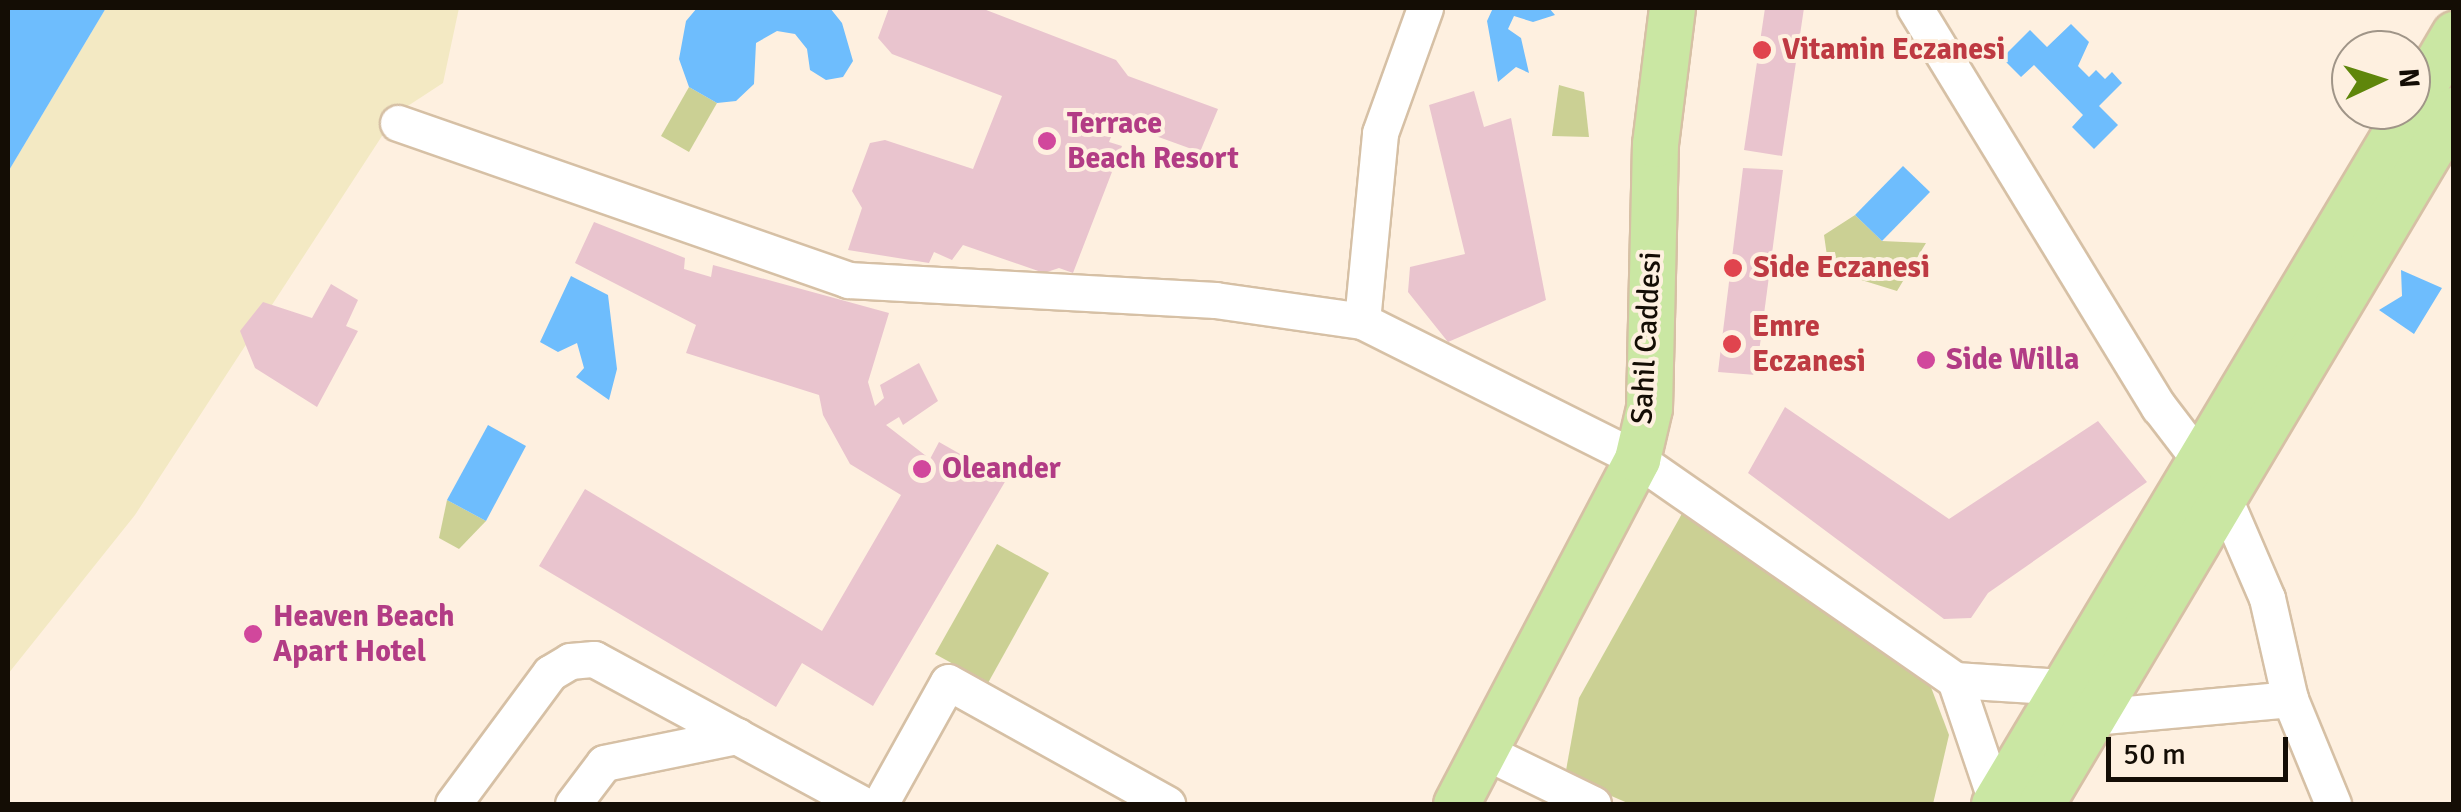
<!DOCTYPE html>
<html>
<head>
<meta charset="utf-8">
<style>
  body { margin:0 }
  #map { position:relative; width:2461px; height:812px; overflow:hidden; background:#fef0e0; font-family:Signika,sans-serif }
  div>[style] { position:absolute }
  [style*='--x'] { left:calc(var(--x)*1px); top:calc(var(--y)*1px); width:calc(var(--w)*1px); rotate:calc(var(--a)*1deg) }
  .green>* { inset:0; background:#cbd094 }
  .sand>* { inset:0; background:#f3e9c3 }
  .water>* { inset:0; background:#6ebdfd }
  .building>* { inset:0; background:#e9c4ce }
  .roads { filter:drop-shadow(2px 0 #d6c0a5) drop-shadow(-2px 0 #d6c0a5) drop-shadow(0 2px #d6c0a5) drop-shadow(0 -2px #d6c0a5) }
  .minor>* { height:35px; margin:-17.5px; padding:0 17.5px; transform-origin:17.5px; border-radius:17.5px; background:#fff }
  .major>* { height:45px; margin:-22.5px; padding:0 22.5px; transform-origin:22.5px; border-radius:22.5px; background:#cae7a3 }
  .dots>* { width:28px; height:28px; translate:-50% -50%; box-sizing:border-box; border:5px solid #fef0e0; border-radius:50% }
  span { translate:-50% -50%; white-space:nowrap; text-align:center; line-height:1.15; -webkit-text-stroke:8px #fef0e0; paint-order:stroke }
  .health-label { font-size:30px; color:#be3a42; font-weight:700 }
  .left { translate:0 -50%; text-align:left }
  .hotel-label { font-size:30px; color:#b23c85; font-weight:700 }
  .street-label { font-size:30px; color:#140d05 }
  .frame { position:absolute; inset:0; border:10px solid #140d05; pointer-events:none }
  .north { position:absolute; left:2331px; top:30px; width:100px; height:100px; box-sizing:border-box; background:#fef0e0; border:2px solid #a09588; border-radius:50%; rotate:86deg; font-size:28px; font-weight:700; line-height:40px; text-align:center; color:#140d05 }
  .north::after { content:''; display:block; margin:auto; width:35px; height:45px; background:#5f860b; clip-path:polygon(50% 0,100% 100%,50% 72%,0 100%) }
  .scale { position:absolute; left:2106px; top:737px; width:182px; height:45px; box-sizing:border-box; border:5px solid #140d05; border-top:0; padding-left:12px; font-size:30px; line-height:35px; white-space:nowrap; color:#140d05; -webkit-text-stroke:8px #fef0e0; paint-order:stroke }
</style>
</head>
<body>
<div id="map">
  <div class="green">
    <div style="clip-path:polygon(1559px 85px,1584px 92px,1589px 137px,1552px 136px)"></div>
    <div style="clip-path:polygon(689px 87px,717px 103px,689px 152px,661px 136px)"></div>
    <div style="clip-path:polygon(1855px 215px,1882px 241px,1926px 243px,1897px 291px,1829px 270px,1824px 235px)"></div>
    <div style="clip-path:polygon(447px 500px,486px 521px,459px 549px,439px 538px)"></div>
    <div style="clip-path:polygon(1684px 510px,1926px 674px,1949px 735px,1933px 804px,1630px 804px,1565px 776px,1579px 698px)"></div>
    <div style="clip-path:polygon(997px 544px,1049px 573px,988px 683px,935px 654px)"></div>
  </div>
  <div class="sand">
    <div style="clip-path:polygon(106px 8px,459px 8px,443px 83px,397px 113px,135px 515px,8px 674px,8px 172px)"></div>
  </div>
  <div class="water">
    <div style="clip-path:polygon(8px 8px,106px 8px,8px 172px)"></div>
    <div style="clip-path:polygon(697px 8px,830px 8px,842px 23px,853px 61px,843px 77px,826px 80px,810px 70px,807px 49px,795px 34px,777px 31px,756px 43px,754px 84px,736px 101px,717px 103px,689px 87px,679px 59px,686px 21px)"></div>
    <div style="clip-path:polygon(1493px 8px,1549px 8px,1555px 15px,1533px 22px,1514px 16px,1508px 29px,1521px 38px,1529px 73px,1516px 67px,1498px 82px,1487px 21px)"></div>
    <div style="clip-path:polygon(2071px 24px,2089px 42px,2078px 66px,2089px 77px,2096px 70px,2105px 79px,2112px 72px,2122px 83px,2099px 106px,2118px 125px,2094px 149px,2072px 127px,2083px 115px,2034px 65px,2021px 77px,2002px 58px,2030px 30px,2047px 47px)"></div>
    <div style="clip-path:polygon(1903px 166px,1930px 192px,1882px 241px,1855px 215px)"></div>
    <div style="clip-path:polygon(2401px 270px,2442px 288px,2414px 334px,2379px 310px,2402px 296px)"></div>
    <div style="clip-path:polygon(571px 276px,608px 295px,617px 369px,609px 400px,576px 377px,584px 368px,577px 343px,558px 352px,540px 342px)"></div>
    <div style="clip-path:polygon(488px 425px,526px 446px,486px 521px,447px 500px)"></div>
  </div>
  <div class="building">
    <div style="clip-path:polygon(889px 8px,981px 8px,1116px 60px,1128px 76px,1218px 109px,1200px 152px,1117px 122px,1109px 142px,1122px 146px,1073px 273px,1059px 268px,1044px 273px,963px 245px,952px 260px,934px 252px,929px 263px,848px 250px,862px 208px,852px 191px,870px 143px,885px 140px,973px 169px,1002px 96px,892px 54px,878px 38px)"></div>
    <div style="clip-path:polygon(1765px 8px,1804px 8px,1782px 156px,1744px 150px)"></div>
    <div style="clip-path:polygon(1474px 91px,1484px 127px,1511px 118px,1546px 300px,1448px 342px,1408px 292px,1410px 267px,1465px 254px,1429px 105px)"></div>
    <div style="clip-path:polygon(1743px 168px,1783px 170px,1756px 375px,1718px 372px)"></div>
    <div style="clip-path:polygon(594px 222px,685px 258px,684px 269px,711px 277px,713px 265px,889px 313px,868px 382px,875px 406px,884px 398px,880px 385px,919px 363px,938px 401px,903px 425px,899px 417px,886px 425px,930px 459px,939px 442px,1006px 480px,873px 706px,802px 663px,776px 707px,539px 566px,585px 489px,822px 631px,901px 495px,850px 464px,823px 415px,819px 395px,686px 353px,696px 325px,575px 263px)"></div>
    <div style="clip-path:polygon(331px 284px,358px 300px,346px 326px,358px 331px,317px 407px,255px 368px,240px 331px,263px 302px,312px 318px)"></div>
    <div style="clip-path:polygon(1785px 407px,1949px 519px,2098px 421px,2147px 482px,1988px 593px,1971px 618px,1944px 619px,1748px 473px)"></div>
  </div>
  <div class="roads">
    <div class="minor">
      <div style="--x:1915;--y:8;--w:468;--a:58.6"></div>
      <div style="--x:2159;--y:407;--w:64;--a:52.6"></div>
      <div style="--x:398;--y:123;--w:477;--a:19.2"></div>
      <div style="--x:848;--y:280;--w:368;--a:3.1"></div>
      <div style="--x:1215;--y:300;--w:148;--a:8.1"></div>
      <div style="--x:1362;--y:321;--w:308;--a:26.6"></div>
      <div style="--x:1637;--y:459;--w:387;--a:34.8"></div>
      <div style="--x:1955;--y:680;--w:128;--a:71.3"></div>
      <div style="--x:1362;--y:321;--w:189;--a:-84.5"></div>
      <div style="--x:1380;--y:133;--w:133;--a:-70.2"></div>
      <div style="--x:2223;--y:496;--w:111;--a:66.7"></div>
      <div style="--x:2267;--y:598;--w:104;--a:77.2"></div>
      <div style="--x:2290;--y:699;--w:113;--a:67.7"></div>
      <div style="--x:1955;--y:680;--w:107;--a:3.7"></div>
      <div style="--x:2093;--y:717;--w:198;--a:-5.2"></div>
      <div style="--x:1486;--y:752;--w:119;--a:25.9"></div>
      <div style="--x:885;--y:795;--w:129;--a:-60.9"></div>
      <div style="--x:948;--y:682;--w:251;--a:29.1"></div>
      <div style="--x:453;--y:804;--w:163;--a:-53.5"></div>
      <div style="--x:550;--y:673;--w:23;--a:-31"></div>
      <div style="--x:570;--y:661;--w:24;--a:-5"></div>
      <div style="--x:594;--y:659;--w:305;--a:28.4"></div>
      <div style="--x:573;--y:804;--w:51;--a:-52.9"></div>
      <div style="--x:604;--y:763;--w:136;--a:-11.5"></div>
    </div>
    <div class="major">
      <div style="--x:2411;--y:107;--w:85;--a:-59.5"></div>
      <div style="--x:1456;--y:804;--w:390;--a:-62.3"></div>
      <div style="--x:1637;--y:459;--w:52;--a:-76.8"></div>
      <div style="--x:1649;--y:408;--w:264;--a:-88.7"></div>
      <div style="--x:1655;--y:144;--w:137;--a:-82.9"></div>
      <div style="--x:1994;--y:804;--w:809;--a:-59.12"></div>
      <div style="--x:2041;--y:804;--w:808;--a:-59.24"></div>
    </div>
  </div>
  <div class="dots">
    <div style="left:1762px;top:50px;background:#e0444e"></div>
    <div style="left:1047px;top:141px;background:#d1479c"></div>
    <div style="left:1733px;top:268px;background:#e0444e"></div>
    <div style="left:1732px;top:344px;background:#e0444e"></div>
    <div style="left:1926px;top:360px;background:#d1479c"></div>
    <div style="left:922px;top:469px;background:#d1479c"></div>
    <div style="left:253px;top:634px;background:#d1479c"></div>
  </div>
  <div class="health-label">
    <span class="left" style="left:1782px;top:50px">Vitamin Eczanesi</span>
    <span class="left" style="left:1753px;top:268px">Side Eczanesi</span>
    <span class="left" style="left:1752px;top:344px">Emre<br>Eczanesi</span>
  </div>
  <div class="hotel-label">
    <span class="left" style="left:1067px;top:141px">Terrace<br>Beach Resort</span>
    <span class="left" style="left:1946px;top:360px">Side Willa</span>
    <span class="left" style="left:942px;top:469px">Oleander</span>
    <span class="left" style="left:273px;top:634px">Heaven Beach<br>Apart Hotel</span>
  </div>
  <div class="street-label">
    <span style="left:1647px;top:338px;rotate:-87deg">Sahil Caddesi</span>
  </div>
  <div class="frame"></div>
  <div class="north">N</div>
  <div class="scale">50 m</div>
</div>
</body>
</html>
